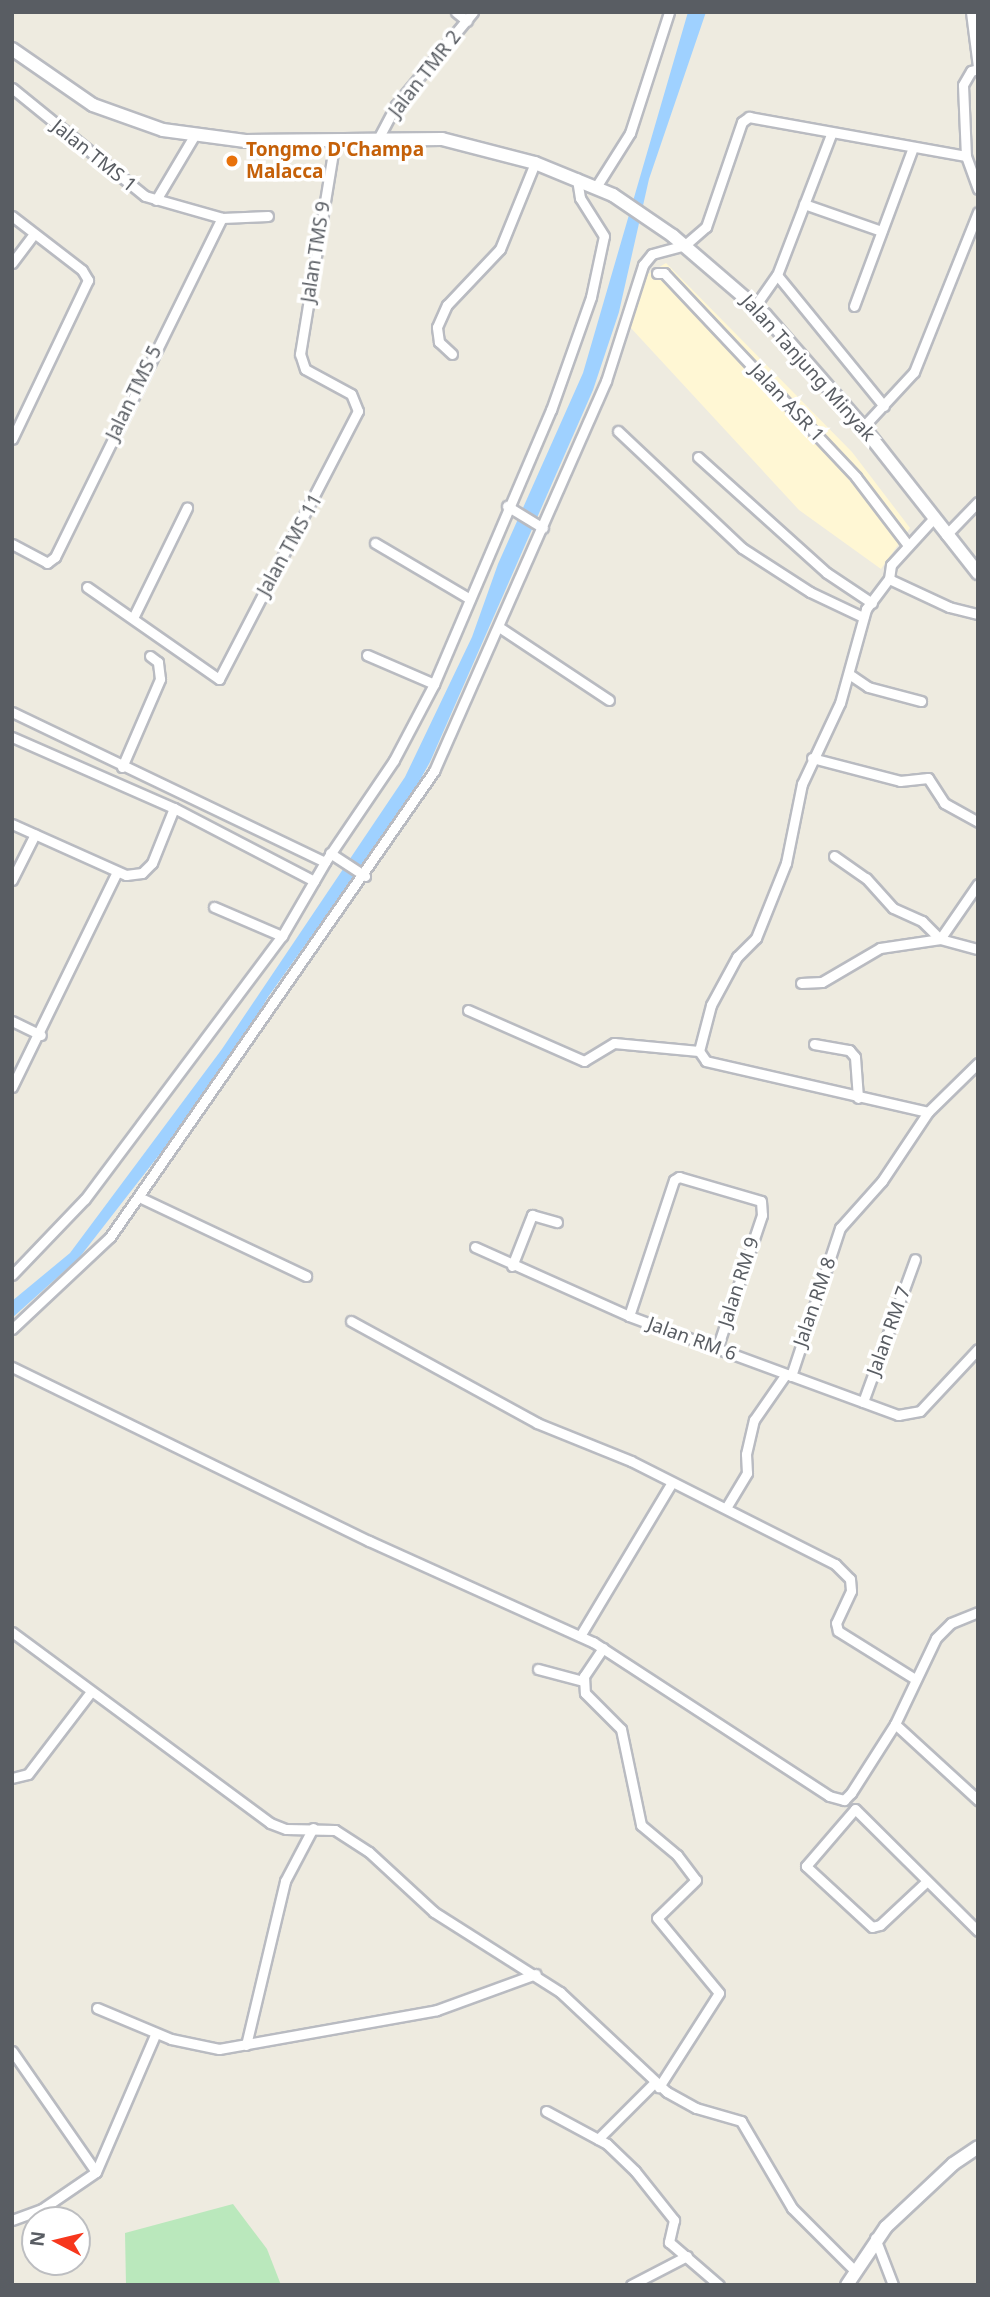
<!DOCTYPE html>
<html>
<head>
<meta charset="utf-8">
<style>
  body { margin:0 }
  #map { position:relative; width:990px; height:2297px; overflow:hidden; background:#eeebe0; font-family:"Noto Sans",sans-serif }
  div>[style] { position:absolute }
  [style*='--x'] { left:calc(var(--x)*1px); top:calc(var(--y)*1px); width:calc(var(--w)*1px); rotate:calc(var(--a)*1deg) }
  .commercial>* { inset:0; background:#fff7d4 }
  .green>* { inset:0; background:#bae8bc }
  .water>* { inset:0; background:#9fd1ff }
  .roads { filter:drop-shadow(2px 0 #b9bbc1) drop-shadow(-2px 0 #b9bbc1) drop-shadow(0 2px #b9bbc1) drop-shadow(0 -2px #b9bbc1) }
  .street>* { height:9px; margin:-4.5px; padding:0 4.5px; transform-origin:4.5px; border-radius:4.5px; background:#fff }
  .secondary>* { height:12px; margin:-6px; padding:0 6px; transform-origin:6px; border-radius:6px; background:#fff }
  .dots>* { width:19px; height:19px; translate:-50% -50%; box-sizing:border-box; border:4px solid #fff; border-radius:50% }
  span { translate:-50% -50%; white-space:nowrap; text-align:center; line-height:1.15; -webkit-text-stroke:7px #fff; paint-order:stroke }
  .street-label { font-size:19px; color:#595d63 }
  .food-label { font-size:19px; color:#c56008; font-weight:700 }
  .left { translate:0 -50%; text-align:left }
  .frame { position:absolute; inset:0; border:14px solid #595d63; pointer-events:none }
  .north { position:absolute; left:21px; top:2206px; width:70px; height:70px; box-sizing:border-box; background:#fff; border:2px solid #bdbec1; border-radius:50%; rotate:277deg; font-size:19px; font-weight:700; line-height:28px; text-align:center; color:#595d63 }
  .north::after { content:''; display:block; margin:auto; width:24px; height:32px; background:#f7371d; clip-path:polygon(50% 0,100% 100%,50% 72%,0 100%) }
</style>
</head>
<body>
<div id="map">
  <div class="commercial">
    <div style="clip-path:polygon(666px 263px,852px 452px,910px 528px,881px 569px,799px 510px,630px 327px,648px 274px)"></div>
  </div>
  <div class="green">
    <div style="clip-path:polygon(233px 2204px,267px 2249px,281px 2285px,126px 2285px,125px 2233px)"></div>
  </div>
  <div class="water">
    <div style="clip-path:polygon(688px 12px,706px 12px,649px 179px,619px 312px,593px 390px,430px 762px,410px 798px,268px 997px,229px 1065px,79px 1258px,12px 1318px,12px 1301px,70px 1253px,222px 1049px,405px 777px,472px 637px,498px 564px,583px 373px)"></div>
  </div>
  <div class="roads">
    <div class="street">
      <div style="--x:456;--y:12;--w:14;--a:39"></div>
      <div style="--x:971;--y:12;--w:55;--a:82.7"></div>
      <div style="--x:978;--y:69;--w:7;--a:164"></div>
      <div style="--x:971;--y:71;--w:16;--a:120"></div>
      <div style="--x:963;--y:85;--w:71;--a:87.6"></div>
      <div style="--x:966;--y:156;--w:35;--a:70"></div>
      <div style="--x:12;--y:88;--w:171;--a:39.1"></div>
      <div style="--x:145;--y:196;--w:80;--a:15.9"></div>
      <div style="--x:222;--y:218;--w:46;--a:-2.5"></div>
      <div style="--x:379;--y:137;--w:36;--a:-62"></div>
      <div style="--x:396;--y:105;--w:121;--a:-50.4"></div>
      <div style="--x:596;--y:187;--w:64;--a:-57.8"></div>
      <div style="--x:630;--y:133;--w:127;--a:-72.1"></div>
      <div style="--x:156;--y:200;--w:74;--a:-59.3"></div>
      <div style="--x:804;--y:204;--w:82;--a:19.3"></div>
      <div style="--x:12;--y:216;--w:88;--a:37.6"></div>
      <div style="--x:82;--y:270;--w:12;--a:59"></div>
      <div style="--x:88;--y:280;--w:176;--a:115.5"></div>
      <div style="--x:12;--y:263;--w:36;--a:-53"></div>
      <div style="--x:657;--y:273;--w:7;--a:0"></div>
      <div style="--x:664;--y:273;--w:280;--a:46.7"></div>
      <div style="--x:856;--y:477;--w:84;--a:52.7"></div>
      <div style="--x:777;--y:275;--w:169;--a:50.8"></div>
      <div style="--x:755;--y:306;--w:38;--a:-55"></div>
      <div style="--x:777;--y:275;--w:151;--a:-69"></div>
      <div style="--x:854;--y:306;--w:166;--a:-69.6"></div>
      <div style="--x:452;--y:354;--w:18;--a:-137"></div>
      <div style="--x:439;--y:342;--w:15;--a:-98"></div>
      <div style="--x:437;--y:327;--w:24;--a:-66"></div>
      <div style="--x:447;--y:305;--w:77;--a:-46.6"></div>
      <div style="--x:500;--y:249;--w:93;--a:-67.9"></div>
      <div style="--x:863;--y:427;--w:75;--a:-47.2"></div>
      <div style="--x:914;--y:372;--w:172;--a:-68.2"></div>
      <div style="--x:618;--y:431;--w:170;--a:43.3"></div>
      <div style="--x:742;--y:548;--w:81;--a:32.9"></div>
      <div style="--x:810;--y:592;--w:59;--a:25.3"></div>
      <div style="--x:698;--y:457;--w:173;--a:42"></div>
      <div style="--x:827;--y:573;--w:54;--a:33.7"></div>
      <div style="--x:507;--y:506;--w:42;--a:31.4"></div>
      <div style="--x:946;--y:535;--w:46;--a:-45.9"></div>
      <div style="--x:375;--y:543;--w:110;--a:30.5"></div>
      <div style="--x:12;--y:544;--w:40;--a:28"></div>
      <div style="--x:47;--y:563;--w:10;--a:-37"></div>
      <div style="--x:55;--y:557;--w:378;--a:-63.8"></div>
      <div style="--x:889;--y:579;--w:66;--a:25"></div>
      <div style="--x:949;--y:607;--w:30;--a:14"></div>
      <div style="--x:87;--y:587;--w:161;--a:34.9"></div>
      <div style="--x:219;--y:679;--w:302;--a:-62.6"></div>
      <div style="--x:358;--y:411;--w:18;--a:-112"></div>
      <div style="--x:351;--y:394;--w:52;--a:-151.5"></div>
      <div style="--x:305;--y:369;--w:16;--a:-108"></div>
      <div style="--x:300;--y:354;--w:217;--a:-80.7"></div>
      <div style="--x:133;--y:618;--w:123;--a:-63.9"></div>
      <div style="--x:499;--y:627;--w:132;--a:33.6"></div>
      <div style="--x:367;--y:655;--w:73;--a:23.4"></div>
      <div style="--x:849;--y:674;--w:23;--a:34"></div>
      <div style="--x:868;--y:687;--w:55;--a:14.8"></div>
      <div style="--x:12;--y:712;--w:347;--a:25.6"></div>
      <div style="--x:12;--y:737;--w:177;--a:23.7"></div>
      <div style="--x:174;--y:808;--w:158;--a:27.5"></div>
      <div style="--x:812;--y:758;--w:91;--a:14.6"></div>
      <div style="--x:900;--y:781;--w:28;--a:-6"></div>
      <div style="--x:928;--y:778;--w:30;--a:57"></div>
      <div style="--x:944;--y:803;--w:39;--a:29"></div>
      <div style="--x:122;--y:767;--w:96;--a:-66.6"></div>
      <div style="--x:160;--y:679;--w:17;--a:-97"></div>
      <div style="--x:158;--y:662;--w:10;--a:-143"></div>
      <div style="--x:12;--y:824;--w:125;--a:24.1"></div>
      <div style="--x:126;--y:875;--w:16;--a:-7"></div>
      <div style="--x:142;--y:873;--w:14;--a:-45"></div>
      <div style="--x:152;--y:863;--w:59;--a:-68.2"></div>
      <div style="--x:330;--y:853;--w:42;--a:33.3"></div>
      <div style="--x:834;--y:856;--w:39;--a:35"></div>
      <div style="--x:866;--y:878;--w:40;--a:48"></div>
      <div style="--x:893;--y:908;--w:32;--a:24"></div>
      <div style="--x:922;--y:921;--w:25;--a:45"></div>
      <div style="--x:12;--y:880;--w:51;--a:-63.4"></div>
      <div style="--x:214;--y:907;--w:74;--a:23.1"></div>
      <div style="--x:940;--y:939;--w:67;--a:-55.4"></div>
      <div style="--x:801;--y:983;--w:21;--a:-3"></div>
      <div style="--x:822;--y:982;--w:67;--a:-30.4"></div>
      <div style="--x:880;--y:948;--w:61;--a:-8.5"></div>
      <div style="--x:940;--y:939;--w:39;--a:15"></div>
      <div style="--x:468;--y:1010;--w:127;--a:23.7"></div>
      <div style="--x:584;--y:1061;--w:35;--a:-31"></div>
      <div style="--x:614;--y:1043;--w:85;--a:5.4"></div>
      <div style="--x:12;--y:1021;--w:32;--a:26"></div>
      <div style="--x:814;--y:1044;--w:36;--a:10"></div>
      <div style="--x:849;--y:1050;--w:9;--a:49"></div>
      <div style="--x:855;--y:1057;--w:41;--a:85.8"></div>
      <div style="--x:12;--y:1087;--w:239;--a:-64"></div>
      <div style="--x:928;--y:1112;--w:228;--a:-167.1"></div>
      <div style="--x:706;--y:1061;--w:12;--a:-125"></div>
      <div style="--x:699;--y:1051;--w:48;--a:-75.4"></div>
      <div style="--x:711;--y:1005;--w:55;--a:-61.6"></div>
      <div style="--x:737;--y:957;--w:27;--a:-45"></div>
      <div style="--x:756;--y:938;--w:81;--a:-68.2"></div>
      <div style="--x:786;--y:863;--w:81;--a:-78.6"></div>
      <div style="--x:802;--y:784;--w:89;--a:-64.9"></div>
      <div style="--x:840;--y:703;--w:98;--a:-74.5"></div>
      <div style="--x:866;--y:609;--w:38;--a:-53"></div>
      <div style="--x:889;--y:579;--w:14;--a:-82"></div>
      <div style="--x:891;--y:565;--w:62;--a:-47.6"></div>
      <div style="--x:139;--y:1197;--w:185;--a:25.3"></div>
      <div style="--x:475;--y:1247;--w:169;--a:24.1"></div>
      <div style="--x:629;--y:1316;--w:287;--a:20.2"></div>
      <div style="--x:898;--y:1415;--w:22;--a:-10"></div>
      <div style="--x:920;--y:1411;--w:85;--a:-46.9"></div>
      <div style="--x:512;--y:1266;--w:55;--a:-68.6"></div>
      <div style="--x:532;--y:1215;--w:26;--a:16"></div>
      <div style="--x:12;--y:1275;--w:105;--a:-46.2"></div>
      <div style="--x:85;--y:1199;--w:329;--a:-53.2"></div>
      <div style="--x:282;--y:936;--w:86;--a:-59.8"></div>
      <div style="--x:325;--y:862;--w:123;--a:-55.9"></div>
      <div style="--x:394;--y:760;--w:86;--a:-62.2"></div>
      <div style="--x:434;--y:684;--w:298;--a:-66.9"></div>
      <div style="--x:551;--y:410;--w:120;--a:-70.5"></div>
      <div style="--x:591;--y:297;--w:62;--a:-78"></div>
      <div style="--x:604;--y:236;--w:45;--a:-122.3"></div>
      <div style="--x:580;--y:198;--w:20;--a:-99"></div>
      <div style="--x:629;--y:1316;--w:143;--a:-71.7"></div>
      <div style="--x:674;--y:1180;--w:6;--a:-31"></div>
      <div style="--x:679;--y:1177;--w:85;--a:16.3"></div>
      <div style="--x:761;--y:1201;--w:14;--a:86"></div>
      <div style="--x:762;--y:1215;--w:141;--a:108.6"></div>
      <div style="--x:351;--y:1321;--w:212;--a:28.7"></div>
      <div style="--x:537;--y:1423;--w:101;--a:22"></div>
      <div style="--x:631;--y:1461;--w:229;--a:26.8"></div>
      <div style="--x:835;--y:1564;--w:21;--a:45"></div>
      <div style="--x:850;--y:1579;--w:12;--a:85"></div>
      <div style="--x:851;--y:1591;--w:35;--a:115"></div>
      <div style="--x:836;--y:1623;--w:8;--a:76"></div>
      <div style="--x:838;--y:1631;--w:91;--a:31.9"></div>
      <div style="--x:12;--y:1329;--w:134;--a:-43.2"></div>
      <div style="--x:110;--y:1237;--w:568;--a:-55.19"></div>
      <div style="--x:434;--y:771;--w:426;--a:-66.2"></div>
      <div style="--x:606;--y:381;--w:122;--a:-72.3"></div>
      <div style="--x:643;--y:265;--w:14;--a:-51"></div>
      <div style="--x:652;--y:254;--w:34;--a:-15"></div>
      <div style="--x:685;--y:245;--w:28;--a:-41"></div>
      <div style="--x:706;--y:227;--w:111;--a:-71.1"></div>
      <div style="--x:742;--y:122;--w:9;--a:-36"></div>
      <div style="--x:749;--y:117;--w:220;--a:10.2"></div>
      <div style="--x:12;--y:1367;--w:397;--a:26"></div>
      <div style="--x:369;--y:1541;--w:246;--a:24.3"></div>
      <div style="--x:593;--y:1642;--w:282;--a:33.1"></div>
      <div style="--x:829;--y:1796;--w:16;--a:15"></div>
      <div style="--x:844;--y:1800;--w:10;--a:-45"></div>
      <div style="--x:851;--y:1793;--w:82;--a:-57.5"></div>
      <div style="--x:895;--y:1724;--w:113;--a:42.5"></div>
      <div style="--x:791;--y:1376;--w:156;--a:-71.7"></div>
      <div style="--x:840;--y:1228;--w:63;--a:-48.2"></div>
      <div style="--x:882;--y:1181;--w:83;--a:-56.3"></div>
      <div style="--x:928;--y:1112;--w:70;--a:-44.4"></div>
      <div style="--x:863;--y:1402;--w:152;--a:-70"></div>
      <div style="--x:726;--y:1508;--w:41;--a:-59"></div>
      <div style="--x:747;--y:1473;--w:19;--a:-93"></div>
      <div style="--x:746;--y:1454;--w:35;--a:-77"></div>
      <div style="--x:754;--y:1420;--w:56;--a:-55.2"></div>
      <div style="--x:12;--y:1632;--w:321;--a:36.5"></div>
      <div style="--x:270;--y:1823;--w:17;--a:21"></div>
      <div style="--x:286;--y:1829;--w:49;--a:1.2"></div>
      <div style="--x:335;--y:1830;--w:40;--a:32.9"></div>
      <div style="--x:369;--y:1852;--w:88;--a:42.7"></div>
      <div style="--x:434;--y:1912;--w:149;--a:32.4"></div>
      <div style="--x:560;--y:1992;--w:146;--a:43.1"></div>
      <div style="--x:667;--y:2092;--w:33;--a:29"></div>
      <div style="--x:696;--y:2108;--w:47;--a:16.1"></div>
      <div style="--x:741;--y:2121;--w:101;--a:59.6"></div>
      <div style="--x:792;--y:2208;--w:89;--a:45"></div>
      <div style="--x:580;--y:1636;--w:179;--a:-59.1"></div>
      <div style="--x:603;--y:1648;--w:34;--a:124"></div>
      <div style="--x:584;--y:1676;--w:17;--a:87"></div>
      <div style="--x:585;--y:1693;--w:51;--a:45"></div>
      <div style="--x:621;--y:1729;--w:98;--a:78.2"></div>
      <div style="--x:641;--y:1825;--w:47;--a:39.8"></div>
      <div style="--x:677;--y:1855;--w:31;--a:53"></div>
      <div style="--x:696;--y:1880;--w:54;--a:135.7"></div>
      <div style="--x:657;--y:1918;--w:97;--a:50.4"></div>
      <div style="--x:719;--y:1993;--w:112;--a:122.6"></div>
      <div style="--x:538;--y:1669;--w:47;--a:14.9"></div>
      <div style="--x:895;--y:1724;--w:95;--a:-64.5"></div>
      <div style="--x:936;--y:1638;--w:21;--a:-45"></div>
      <div style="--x:951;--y:1623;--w:29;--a:-22"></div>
      <div style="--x:12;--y:1778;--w:16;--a:-14"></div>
      <div style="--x:28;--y:1774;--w:102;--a:-52.6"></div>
      <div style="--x:927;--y:1881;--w:64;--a:136.9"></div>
      <div style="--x:880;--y:1925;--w:8;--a:166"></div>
      <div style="--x:872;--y:1927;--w:90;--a:-137.3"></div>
      <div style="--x:806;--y:1866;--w:75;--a:-49.3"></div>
      <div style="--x:855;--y:1809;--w:173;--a:44.8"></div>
      <div style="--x:97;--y:2008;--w:80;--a:22.7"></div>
      <div style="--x:171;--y:2039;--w:49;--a:11.8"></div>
      <div style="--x:219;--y:2049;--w:221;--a:-10.1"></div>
      <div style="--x:437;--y:2010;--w:105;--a:-20"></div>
      <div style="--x:246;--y:2045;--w:169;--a:-76.6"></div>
      <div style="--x:285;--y:1881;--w:60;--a:-62.2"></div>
      <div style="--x:12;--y:2051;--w:147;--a:55.2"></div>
      <div style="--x:546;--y:2111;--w:69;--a:28.4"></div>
      <div style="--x:607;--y:2144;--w:39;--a:44"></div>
      <div style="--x:635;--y:2171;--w:63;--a:51.5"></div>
      <div style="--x:674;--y:2220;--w:23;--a:103"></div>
      <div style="--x:669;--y:2242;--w:66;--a:40.7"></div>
      <div style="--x:598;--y:2139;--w:79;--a:-45"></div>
      <div style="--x:12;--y:2220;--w:32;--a:-20"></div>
      <div style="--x:42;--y:2209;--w:65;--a:-34.4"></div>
      <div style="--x:96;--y:2172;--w:151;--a:-66.7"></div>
      <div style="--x:875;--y:2238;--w:50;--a:69"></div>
      <div style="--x:631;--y:2285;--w:63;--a:-27.4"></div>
    </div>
    <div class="secondary">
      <div style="--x:12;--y:49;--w:98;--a:34.7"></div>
      <div style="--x:93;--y:105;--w:74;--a:19.7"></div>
      <div style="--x:163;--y:130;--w:83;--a:7.6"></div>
      <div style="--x:245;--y:141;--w:197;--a:-0.6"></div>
      <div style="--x:442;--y:139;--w:96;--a:14.5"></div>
      <div style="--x:535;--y:163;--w:84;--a:22.3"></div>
      <div style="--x:613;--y:195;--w:73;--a:34.3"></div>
      <div style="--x:673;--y:236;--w:121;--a:40.7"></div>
      <div style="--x:765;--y:315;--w:149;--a:48.8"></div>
      <div style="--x:863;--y:427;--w:186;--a:51.8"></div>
      <div style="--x:847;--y:2285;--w:70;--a:-56.1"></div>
      <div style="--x:886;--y:2227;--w:92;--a:-43.2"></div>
      <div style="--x:953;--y:2164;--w:30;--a:-34"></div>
    </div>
  </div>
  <div class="dots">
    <div style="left:232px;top:161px;background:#e8710a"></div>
  </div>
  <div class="street-label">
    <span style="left:425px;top:74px;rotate:-52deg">Jalan TMR 2</span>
    <span style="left:94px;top:156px;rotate:39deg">Jalan TMS 1</span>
    <span style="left:316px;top:252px;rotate:-81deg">Jalan TMS 9</span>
    <span style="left:808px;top:368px;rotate:48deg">Jalan Tanjung Minyak</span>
    <span style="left:134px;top:393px;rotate:-64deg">Jalan TMS 5</span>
    <span style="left:787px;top:403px;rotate:47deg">Jalan ASR 1</span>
    <span style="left:290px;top:545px;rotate:-61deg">Jalan TMS 11</span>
    <span style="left:739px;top:1282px;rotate:-72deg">Jalan RM 9</span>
    <span style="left:815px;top:1302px;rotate:-71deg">Jalan RM 8</span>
    <span style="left:889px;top:1331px;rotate:-70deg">Jalan RM 7</span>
    <span style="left:692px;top:1339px;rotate:20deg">Jalan RM 6</span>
  </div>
  <div class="food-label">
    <span class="left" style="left:246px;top:161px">Tongmo D'Champa<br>Malacca</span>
  </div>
  <div class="frame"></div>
  <div class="north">N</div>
</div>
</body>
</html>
